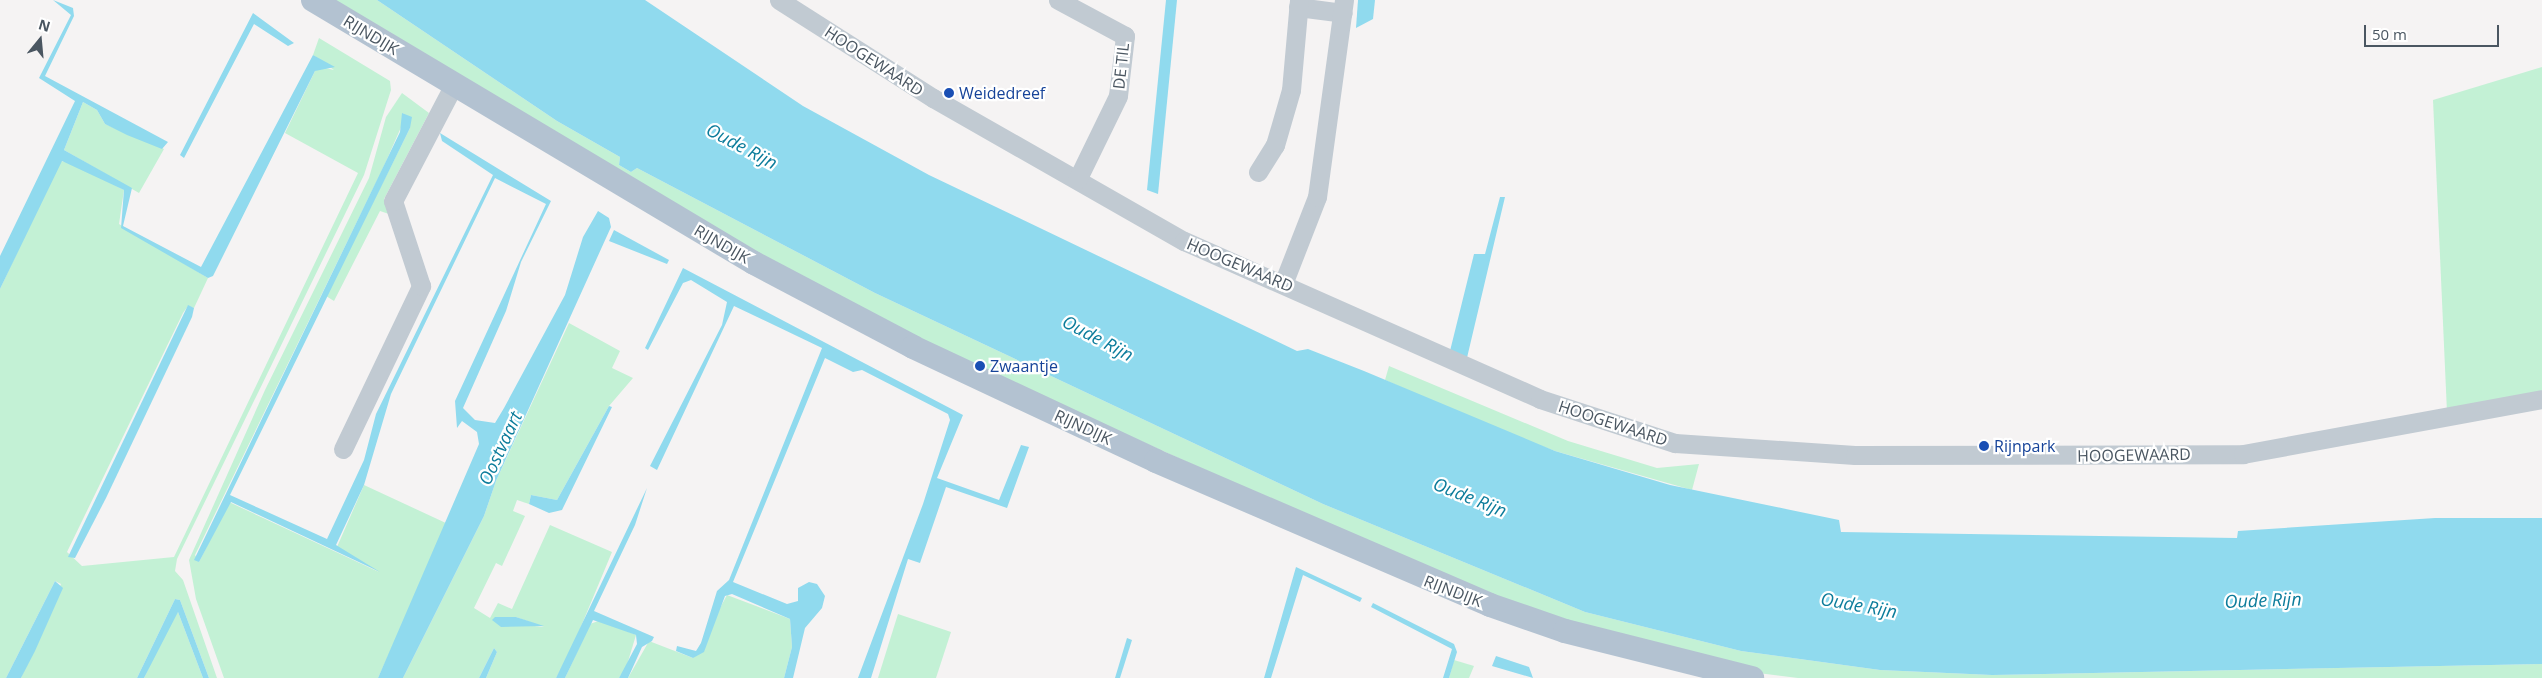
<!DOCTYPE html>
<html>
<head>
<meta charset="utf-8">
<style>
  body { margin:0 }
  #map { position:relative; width:2542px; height:678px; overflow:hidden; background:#f5f3f3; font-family:"Open Sans",sans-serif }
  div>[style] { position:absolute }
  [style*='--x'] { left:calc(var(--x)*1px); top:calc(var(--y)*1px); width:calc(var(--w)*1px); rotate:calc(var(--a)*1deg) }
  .green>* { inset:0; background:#c3f1d5 }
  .water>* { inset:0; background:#90daee }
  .minor>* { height:19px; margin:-9.5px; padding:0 9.5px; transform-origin:9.5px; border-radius:9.5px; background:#c1cad2 }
  .major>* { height:24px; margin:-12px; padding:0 12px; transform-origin:12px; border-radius:12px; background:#b3c2d1 }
  .dots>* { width:14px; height:14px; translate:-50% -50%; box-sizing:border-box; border:2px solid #fff; border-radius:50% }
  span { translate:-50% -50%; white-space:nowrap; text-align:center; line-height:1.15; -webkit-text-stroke:4.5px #fff; paint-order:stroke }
  .street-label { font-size:16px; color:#4a5661 }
  .transit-label { font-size:16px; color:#164399 }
  .left { translate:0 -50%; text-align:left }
  .water-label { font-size:18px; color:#0c7c9b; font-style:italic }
  .north { position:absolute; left:15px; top:15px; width:50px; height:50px; -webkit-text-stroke:4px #fff; paint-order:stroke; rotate:17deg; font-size:14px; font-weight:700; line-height:20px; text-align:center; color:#4a5661 }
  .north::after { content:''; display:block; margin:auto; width:18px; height:22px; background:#4a5661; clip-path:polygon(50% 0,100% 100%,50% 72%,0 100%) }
  .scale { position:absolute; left:2364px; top:25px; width:135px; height:22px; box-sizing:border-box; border:2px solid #4a5661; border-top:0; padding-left:6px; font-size:15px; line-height:18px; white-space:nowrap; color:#4a5661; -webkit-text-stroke:4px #fff; paint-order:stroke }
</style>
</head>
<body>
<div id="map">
  <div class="green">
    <div style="clip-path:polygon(326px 0,377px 0,557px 121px,620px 157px,619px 165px,631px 172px,637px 168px,875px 293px,1323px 504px,1585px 612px,1741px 651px,1880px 670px,1992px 675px,2542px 664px,2542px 678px,1798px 678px,1758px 673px,1546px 624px,1001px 378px,763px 260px)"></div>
    <div style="clip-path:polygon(319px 38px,390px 81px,391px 90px,364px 175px,177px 559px,175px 571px,183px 580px,217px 678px,209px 678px,180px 600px,175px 599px,137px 678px,21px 678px,61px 584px,55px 581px,6px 678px,0 678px,0 289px,58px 165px,61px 161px,74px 164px,124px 190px,119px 224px,208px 278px,194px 308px,188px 306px,183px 313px,67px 552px,82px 566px,174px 557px,358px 173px,285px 133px,315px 71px,321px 67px,334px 70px,313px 55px)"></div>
    <div style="clip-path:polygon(2542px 67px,2542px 397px,2447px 412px,2433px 100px)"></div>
    <div style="clip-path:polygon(402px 93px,429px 113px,384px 199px,389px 214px,380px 211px,334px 301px,326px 296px,410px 128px,403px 113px,402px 125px,384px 166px,195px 555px,199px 562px,229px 502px,379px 572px,337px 547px,364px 485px,448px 524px,378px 678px,224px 678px,196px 599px,189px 560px,265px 390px,369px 178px,386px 117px)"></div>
    <div style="clip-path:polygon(83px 102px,97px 110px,105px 124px,164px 149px,139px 193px,64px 150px)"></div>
    <div style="clip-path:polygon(evenodd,569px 323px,620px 351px,612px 368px,633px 378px,609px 406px,557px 500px,531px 495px,529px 504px,517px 500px,513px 511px,525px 516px,502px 566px,496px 563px,474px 608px,490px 618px,498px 603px,512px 609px,550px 525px,612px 552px,572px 648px,556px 678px,486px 678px,497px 652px,494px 648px,479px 678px,403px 678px,484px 516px,496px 481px,569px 323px,495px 617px,516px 617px,544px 627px,515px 624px,495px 617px)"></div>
    <div style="clip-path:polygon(1389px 366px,1568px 441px,1657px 468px,1699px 464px,1692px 490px,1555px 451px,1483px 424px,1385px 380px)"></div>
    <div style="clip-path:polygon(727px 595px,790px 619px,792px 647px,784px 678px,628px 678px,649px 641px,693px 658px)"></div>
    <div style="clip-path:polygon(178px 612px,203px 678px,144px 678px,174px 614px)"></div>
    <div style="clip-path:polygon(898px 614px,951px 632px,936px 678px,878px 678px)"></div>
    <div style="clip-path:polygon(601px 620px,636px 635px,626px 668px,619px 678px,565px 678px,590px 624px)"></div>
    <div style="clip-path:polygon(1454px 660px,1474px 666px,1469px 678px,1449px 678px)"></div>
  </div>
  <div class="water">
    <div style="clip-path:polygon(53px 0,73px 8px,74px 16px,45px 76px,168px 142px,162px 149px,127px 135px,105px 124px,97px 110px,83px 102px,64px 150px,132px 188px,123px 226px,201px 267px,313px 55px,335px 67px,315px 71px,213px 276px,208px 278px,121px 228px,124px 190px,62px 161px,0 289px,0 256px,75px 101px,39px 78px,71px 15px)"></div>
    <div style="clip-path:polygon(377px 0,645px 0,803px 106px,929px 175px,1297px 351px,1308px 349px,1364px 371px,1555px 451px,1670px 485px,1839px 520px,1841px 532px,2237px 538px,2238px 531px,2435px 518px,2542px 518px,2542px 664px,1992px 675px,1880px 670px,1741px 651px,1585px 612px,1323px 504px,875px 293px,637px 168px,631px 172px,619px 165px,620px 157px,557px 121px)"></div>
    <div style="clip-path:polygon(1166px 0,1177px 0,1158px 194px,1147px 190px)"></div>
    <div style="clip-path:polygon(1358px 0,1375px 0,1373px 19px,1356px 28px)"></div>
    <div style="clip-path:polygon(253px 13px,294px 43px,288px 46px,254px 24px,184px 158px,180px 155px)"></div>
    <div style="clip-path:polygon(402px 113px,412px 117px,410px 128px,230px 495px,327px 539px,364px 460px,376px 414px,493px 175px,442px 141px,440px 133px,551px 201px,521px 262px,506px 311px,463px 408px,475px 420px,495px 423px,504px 408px,565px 295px,583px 237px,598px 211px,609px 218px,611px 227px,496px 481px,484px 516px,403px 678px,378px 678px,479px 444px,477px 432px,462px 421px,457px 428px,455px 401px,546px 204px,495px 178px,391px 394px,364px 485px,336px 545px,380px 572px,231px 502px,199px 562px,194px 560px,400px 132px)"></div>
    <div style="clip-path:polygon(1500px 197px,1505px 197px,1466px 362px,1449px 355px,1474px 254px,1485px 254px)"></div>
    <div style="clip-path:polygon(614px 230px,669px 260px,667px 264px,609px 241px)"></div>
    <div style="clip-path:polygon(683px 268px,963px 415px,937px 478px,999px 500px,1021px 445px,1029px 447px,1007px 508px,946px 487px,920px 563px,908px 559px,871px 678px,858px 678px,923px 504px,950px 420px,948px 414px,862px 370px,853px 372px,825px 358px,733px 582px,787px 604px,798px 601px,798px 588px,809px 582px,817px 584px,825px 596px,822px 608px,805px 628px,793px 678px,784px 678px,792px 647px,790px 619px,732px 594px,725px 596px,704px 652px,693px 658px,676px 651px,677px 646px,696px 651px,701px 643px,717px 591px,729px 580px,822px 348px,734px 306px,657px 470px,650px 466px,722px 325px,727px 302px,691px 280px,683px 283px,648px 350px,645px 348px)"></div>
    <div style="clip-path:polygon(188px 305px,194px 308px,192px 317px,106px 498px,75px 558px,68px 557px)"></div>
    <div style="clip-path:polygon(609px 406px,612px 407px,562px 510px,549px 513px,529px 504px,531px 495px,557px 500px)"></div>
    <div style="clip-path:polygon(647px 488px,635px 525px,594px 611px,654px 637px,652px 641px,642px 647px,628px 678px,619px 678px,637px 644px,636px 635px,593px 620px,565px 678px,556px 678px)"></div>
    <div style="clip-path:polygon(1296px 567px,1362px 598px,1360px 602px,1303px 575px,1271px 678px,1264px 678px)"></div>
    <div style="clip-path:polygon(55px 581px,63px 588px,35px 651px,21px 678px,6px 678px)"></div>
    <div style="clip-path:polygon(175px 599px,180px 600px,209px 678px,203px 678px,178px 612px,144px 678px,137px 678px)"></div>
    <div style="clip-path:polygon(1373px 603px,1454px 644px,1457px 652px,1449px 678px,1443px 678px,1452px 649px,1371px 607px)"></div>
    <div style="clip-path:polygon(495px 617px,516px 617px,544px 626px,501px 627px,492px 620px)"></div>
    <div style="clip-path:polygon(1127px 638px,1132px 640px,1120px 678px,1115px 678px)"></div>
    <div style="clip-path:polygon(494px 648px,497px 652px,486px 678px,479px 678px)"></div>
    <div style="clip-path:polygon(1496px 656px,1529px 667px,1533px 678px,1492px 666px)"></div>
  </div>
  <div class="minor">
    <div style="--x:779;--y:0;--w:183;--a:32.5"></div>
    <div style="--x:933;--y:98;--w:289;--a:29.7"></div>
    <div style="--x:1184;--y:241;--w:389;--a:23.9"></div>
    <div style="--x:1540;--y:399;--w:142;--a:18.1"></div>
    <div style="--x:1675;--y:443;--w:180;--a:3.8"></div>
    <div style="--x:1855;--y:455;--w:388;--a:-0.1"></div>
    <div style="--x:2243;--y:454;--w:304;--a:-10.4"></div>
    <div style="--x:1058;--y:0;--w:76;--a:28.2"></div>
    <div style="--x:1125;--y:36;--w:60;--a:96.7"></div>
    <div style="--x:1118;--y:96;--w:93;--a:116"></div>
    <div style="--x:1298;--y:7;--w:45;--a:7.6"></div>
    <div style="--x:1258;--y:172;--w:32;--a:-58"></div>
    <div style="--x:1275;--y:145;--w:57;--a:-73.8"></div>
    <div style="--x:1291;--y:90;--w:90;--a:-84.9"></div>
    <div style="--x:1283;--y:284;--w:93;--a:-68.7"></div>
    <div style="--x:1317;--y:197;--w:199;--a:-82.2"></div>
    <div style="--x:343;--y:449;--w:181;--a:-64.4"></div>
    <div style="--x:421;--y:286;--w:89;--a:-108.2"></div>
    <div style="--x:393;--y:201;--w:130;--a:-62.4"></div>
  </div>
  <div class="major">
    <div style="--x:313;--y:0;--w:513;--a:30.81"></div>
    <div style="--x:754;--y:263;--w:180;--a:27.8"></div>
    <div style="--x:913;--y:347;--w:268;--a:25.1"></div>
    <div style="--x:1156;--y:461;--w:364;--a:23.3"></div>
    <div style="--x:1490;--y:605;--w:79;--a:19.1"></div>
    <div style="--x:1565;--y:631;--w:193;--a:14.1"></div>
  </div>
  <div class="dots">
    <div style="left:949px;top:93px;background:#1a4fb4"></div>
    <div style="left:980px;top:366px;background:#1a4fb4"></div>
    <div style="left:1984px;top:446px;background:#1a4fb4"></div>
  </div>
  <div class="street-label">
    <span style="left:371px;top:35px;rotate:31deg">RIJNDIJK</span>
    <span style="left:874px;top:61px;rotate:33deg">HOOGEWAARD</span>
    <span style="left:1121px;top:66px;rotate:-84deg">DE TIL</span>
    <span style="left:722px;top:244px;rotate:30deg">RIJNDIJK</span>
    <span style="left:1240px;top:265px;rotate:23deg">HOOGEWAARD</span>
    <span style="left:1613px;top:423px;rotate:18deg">HOOGEWAARD</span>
    <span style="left:1083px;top:427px;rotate:25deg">RIJNDIJK</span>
    <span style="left:2134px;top:455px;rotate:-1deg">HOOGEWAARD</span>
    <span style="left:1453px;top:591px;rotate:21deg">RIJNDIJK</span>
  </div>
  <div class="transit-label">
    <span class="left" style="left:959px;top:93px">Weidedreef</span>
    <span class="left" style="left:990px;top:366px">Zwaantje</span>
    <span class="left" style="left:1994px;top:446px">Rijnpark</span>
  </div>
  <div class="water-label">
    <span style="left:742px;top:146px;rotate:28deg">Oude Rijn</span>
    <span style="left:1098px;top:338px;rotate:28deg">Oude Rijn</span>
    <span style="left:500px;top:448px;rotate:-65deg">Oostvaart</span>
    <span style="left:1470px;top:497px;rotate:22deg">Oude Rijn</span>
    <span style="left:2263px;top:600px;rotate:-2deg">Oude Rijn</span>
    <span style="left:1859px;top:605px;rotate:10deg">Oude Rijn</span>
  </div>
  <div class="north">N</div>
  <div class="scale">50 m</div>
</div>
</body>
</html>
